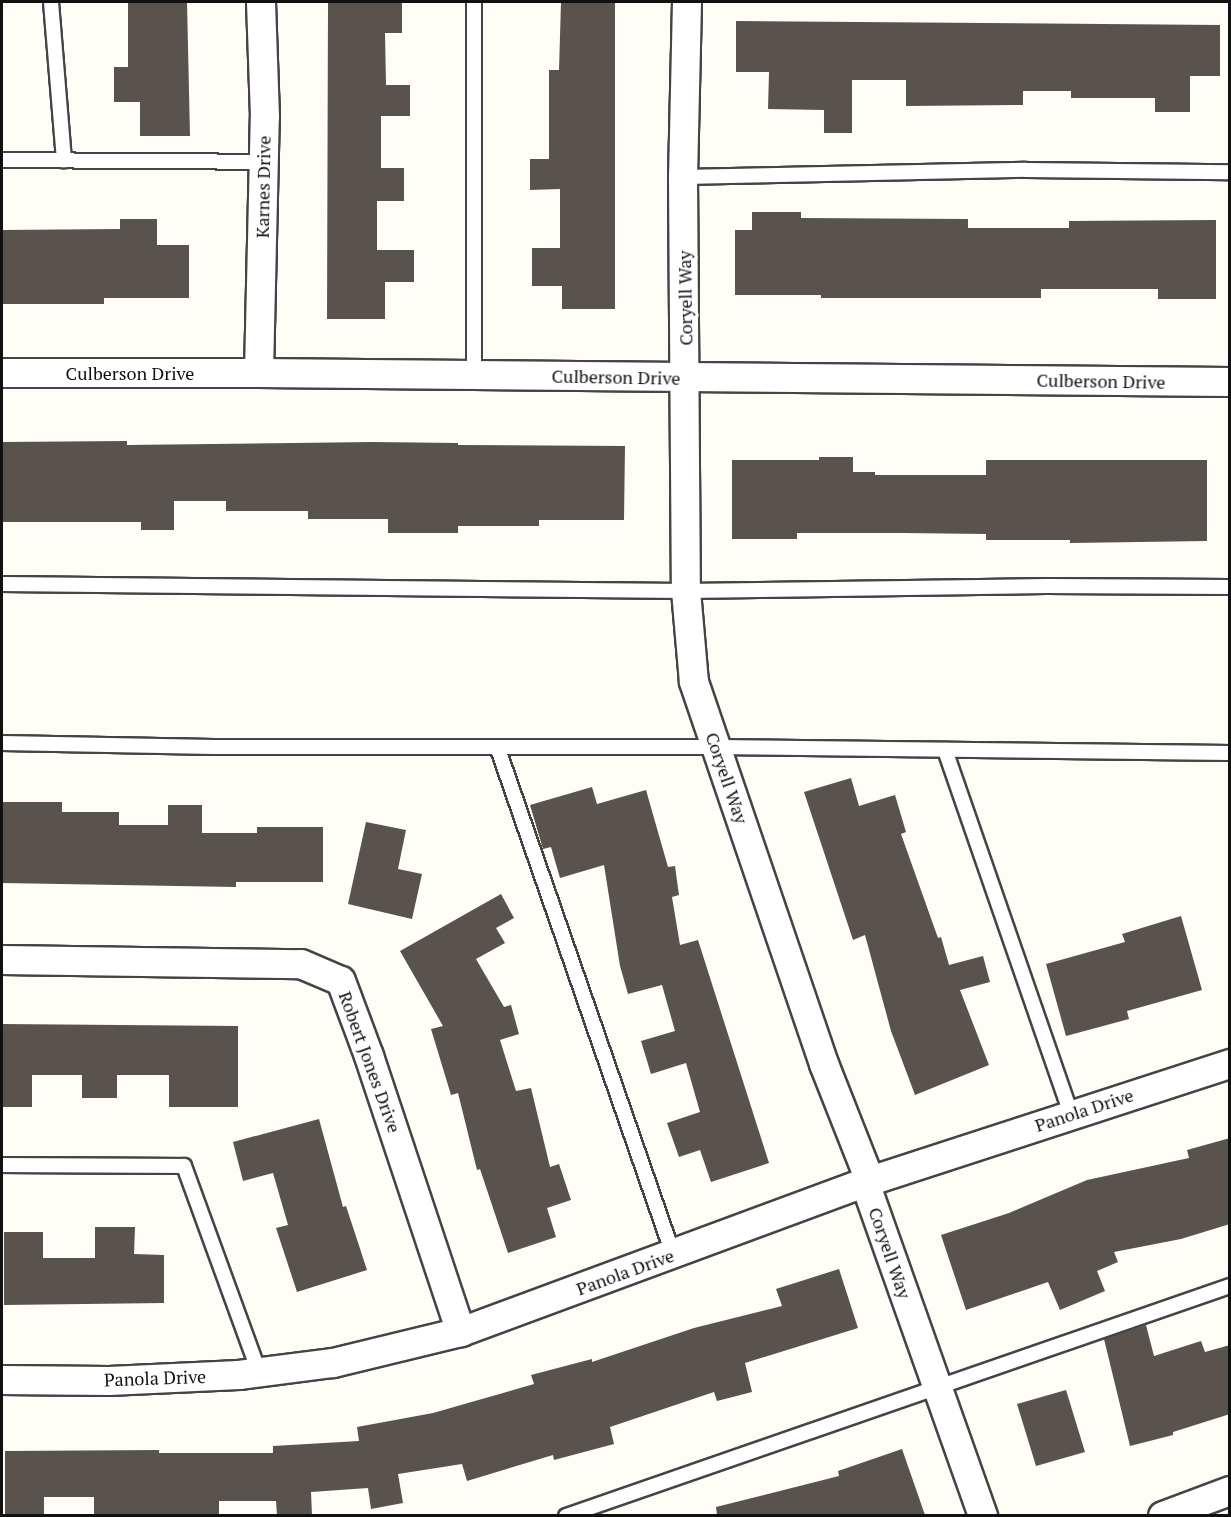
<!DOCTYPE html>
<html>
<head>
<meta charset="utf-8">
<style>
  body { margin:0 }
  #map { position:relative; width:1231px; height:1517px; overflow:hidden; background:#fffdf5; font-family:"PT Serif",serif }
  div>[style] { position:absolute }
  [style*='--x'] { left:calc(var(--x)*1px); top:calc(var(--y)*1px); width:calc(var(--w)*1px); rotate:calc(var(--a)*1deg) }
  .building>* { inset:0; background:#5a524d }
  .roads { filter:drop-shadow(2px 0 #444) drop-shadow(-2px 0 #444) drop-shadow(0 2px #444) drop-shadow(0 -2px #444) }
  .service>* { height:14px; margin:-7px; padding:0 7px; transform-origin:7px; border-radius:7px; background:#fff }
  .minor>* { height:28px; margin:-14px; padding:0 14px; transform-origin:14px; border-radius:14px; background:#fff }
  span { translate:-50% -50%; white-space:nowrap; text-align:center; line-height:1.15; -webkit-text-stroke:6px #fff; paint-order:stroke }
  .street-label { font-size:18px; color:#111 }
  .frame { position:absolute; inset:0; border:3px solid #111; pointer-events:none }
</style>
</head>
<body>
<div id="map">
  <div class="building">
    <div style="clip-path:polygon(128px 2px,187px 2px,190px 136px,140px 136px,140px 102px,114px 102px,114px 67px,128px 67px)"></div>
    <div style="clip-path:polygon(328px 2px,402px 2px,402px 33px,385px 33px,386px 85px,410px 85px,410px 116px,381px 116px,381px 168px,404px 168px,404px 201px,377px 201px,377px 250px,414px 250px,414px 282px,385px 282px,385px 319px,327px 319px)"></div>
    <div style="clip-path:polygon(561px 2px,615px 2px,615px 309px,562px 309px,562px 286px,532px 286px,532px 248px,560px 248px,560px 189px,530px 190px,530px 159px,549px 159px,549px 70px,559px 70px)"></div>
    <div style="clip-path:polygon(736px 21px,1220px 25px,1220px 76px,1190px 76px,1190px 112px,1155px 112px,1155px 98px,1071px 98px,1071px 91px,1023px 91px,1023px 105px,906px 106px,906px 80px,852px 80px,852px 133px,824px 133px,824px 110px,768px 109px,769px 72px,736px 72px)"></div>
    <div style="clip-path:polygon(752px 212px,801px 212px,801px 218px,968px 219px,968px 228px,1069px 228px,1069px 221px,1216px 220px,1216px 299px,1158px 299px,1158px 289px,1041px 289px,1041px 298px,821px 298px,821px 295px,735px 295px,735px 230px,752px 230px)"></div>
    <div style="clip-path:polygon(120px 219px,157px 219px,157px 245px,189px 245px,189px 298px,104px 298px,104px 304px,2px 304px,2px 230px,120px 229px)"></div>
    <div style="clip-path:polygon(127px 441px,127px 445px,373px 442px,458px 443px,458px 445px,625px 446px,624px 520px,539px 520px,539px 526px,458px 526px,458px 533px,388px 533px,388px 519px,308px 519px,308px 511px,226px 511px,226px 501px,174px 501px,174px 530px,141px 530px,141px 522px,2px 522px,2px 442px)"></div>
    <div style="clip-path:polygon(819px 457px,853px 457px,853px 472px,875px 472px,875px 475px,986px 475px,986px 460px,1207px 460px,1207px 541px,1070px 543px,1070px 540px,986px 540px,986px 534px,902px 533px,797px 533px,797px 539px,732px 539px,732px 460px,819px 460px)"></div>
    <div style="clip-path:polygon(851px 778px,859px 806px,895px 795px,906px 832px,901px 834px,938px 938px,941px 937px,949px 965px,983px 956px,990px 982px,960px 990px,989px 1065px,915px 1095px,891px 1031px,865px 935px,853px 940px,804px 792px)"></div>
    <div style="clip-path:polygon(592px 787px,597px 804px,646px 790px,668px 867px,675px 866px,679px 895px,672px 897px,680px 945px,698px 940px,769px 1163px,711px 1182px,700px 1150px,679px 1157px,667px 1123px,700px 1112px,686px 1063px,651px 1074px,641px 1041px,675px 1031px,662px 985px,628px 994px,620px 966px,604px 865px,560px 878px,551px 847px,543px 849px,530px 805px)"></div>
    <div style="clip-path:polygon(2px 802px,62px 802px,62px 812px,119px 812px,119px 825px,168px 825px,168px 805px,202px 805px,202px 833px,257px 833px,257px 827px,323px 827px,323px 882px,236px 882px,236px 887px,2px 883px)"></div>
    <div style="clip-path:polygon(366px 822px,406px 830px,398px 869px,422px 874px,412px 919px,348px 904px)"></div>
    <div style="clip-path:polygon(501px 894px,514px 918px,496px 928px,505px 943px,476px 959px,504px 1007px,511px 1005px,519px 1034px,500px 1040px,516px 1091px,531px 1088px,550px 1167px,559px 1164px,571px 1200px,547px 1208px,556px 1237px,508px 1253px,480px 1169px,477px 1170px,458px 1093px,451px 1095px,431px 1029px,443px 1026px,400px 951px)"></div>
    <div style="clip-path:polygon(1181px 916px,1202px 990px,1127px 1011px,1129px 1019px,1066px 1036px,1046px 964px,1125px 942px,1122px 934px)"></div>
    <div style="clip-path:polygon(2px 1024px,238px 1026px,238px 1107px,169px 1107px,169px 1075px,117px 1075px,117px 1098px,82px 1098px,82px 1075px,32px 1075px,32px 1107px,2px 1107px)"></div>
    <div style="clip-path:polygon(319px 1119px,343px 1207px,346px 1206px,367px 1270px,297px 1292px,276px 1228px,288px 1225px,273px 1173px,243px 1181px,233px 1142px)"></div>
    <div style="clip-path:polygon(1230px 1138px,1230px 1224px,1181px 1239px,1114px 1252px,1118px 1262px,1097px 1271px,1105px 1291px,1060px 1310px,1048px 1282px,966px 1310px,941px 1235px,1009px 1213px,1087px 1180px,1189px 1158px,1187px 1150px)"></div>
    <div style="clip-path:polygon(95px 1227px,135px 1227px,134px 1254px,164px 1255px,164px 1303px,4px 1305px,4px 1232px,43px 1232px,43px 1258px,95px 1258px)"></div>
    <div style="clip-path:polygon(839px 1269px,858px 1328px,745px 1363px,752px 1392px,717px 1401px,714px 1392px,610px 1427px,614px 1444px,554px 1460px,553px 1455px,467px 1481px,462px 1464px,398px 1474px,403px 1503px,371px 1509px,368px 1488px,311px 1492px,312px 1515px,277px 1515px,276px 1501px,219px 1501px,219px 1515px,94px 1515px,94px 1497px,44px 1497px,44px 1515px,5px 1515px,5px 1451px,159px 1450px,159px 1453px,273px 1453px,273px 1446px,359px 1441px,357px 1427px,433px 1413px,534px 1384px,531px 1375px,592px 1359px,592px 1362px,694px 1328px,782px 1306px,776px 1289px)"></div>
    <div style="clip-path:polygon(1146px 1325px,1154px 1356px,1201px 1341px,1205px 1352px,1230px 1345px,1230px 1414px,1173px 1432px,1173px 1435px,1130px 1446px,1104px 1339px)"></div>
    <div style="clip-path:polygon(1066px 1390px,1085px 1452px,1036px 1466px,1017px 1404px)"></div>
    <div style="clip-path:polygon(902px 1449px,925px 1515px,717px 1515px,716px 1507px,839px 1476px,838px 1471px)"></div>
  </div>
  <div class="roads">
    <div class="service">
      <div style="--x:51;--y:2;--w:159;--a:85.3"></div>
      <div style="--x:474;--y:2;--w:373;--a:90"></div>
      <div style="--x:2;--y:160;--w:262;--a:0.4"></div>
      <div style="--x:683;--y:177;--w:343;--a:-1.2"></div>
      <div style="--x:1026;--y:170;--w:204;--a:0.6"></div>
      <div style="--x:2;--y:584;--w:684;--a:0.59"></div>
      <div style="--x:686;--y:591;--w:360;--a:-0.8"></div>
      <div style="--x:1046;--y:586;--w:184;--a:0.3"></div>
      <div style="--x:2;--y:743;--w:212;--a:1.1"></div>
      <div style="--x:214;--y:747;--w:502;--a:0"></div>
      <div style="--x:716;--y:747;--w:514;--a:0.67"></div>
      <div style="--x:498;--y:749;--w:534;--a:70.89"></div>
      <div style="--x:945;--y:750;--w:385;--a:70.9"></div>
      <div style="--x:2;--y:1165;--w:182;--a:0.3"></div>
      <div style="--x:184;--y:1166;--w:219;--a:70"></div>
      <div style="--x:566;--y:1516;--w:703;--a:-19.11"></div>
    </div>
    <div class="minor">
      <div style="--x:687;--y:2;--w:175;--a:91.3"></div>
      <div style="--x:683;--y:177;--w:414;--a:89.6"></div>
      <div style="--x:686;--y:591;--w:91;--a:85"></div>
      <div style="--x:694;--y:682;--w:404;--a:71.2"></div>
      <div style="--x:824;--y:1064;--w:126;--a:68.5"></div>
      <div style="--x:870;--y:1181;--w:10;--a:101"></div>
      <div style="--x:868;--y:1191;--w:345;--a:70.5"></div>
      <div style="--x:2;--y:373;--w:257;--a:0"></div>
      <div style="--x:259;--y:373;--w:971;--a:0.53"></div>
      <div style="--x:259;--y:373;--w:256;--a:-88.7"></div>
      <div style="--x:265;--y:117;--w:115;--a:-92"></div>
      <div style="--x:2;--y:960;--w:299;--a:0.8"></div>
      <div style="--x:301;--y:964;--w:43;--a:23"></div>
      <div style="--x:341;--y:981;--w:80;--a:69.5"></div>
      <div style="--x:369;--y:1056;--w:291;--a:71.6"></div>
      <div style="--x:2;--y:1380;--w:107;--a:0.5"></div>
      <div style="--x:109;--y:1381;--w:130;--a:-2.6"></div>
      <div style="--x:239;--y:1375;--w:95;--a:-7.3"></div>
      <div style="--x:333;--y:1363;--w:132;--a:-13.6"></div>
      <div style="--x:461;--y:1332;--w:436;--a:-20.3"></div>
      <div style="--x:870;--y:1181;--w:379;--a:-18"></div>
      <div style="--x:1163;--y:1516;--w:72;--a:-20.5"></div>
    </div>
  </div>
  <div class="street-label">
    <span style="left:263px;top:187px;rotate:-89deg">Karnes Drive</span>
    <span style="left:685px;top:298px;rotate:-91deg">Coryell Way</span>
    <span style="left:130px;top:373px">Culberson Drive</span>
    <span style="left:616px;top:377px;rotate:1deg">Culberson Drive</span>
    <span style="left:1101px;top:381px;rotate:1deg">Culberson Drive</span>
    <span style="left:727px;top:778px;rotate:71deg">Coryell Way</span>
    <span style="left:370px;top:1062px;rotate:70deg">Robert Jones Drive</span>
    <span style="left:1084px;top:1110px;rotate:-18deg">Panola Drive</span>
    <span style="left:890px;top:1253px;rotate:71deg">Coryell Way</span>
    <span style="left:625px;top:1272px;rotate:-20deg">Panola Drive</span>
    <span style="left:155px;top:1378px;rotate:-2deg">Panola Drive</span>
  </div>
  <div class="frame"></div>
</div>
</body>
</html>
